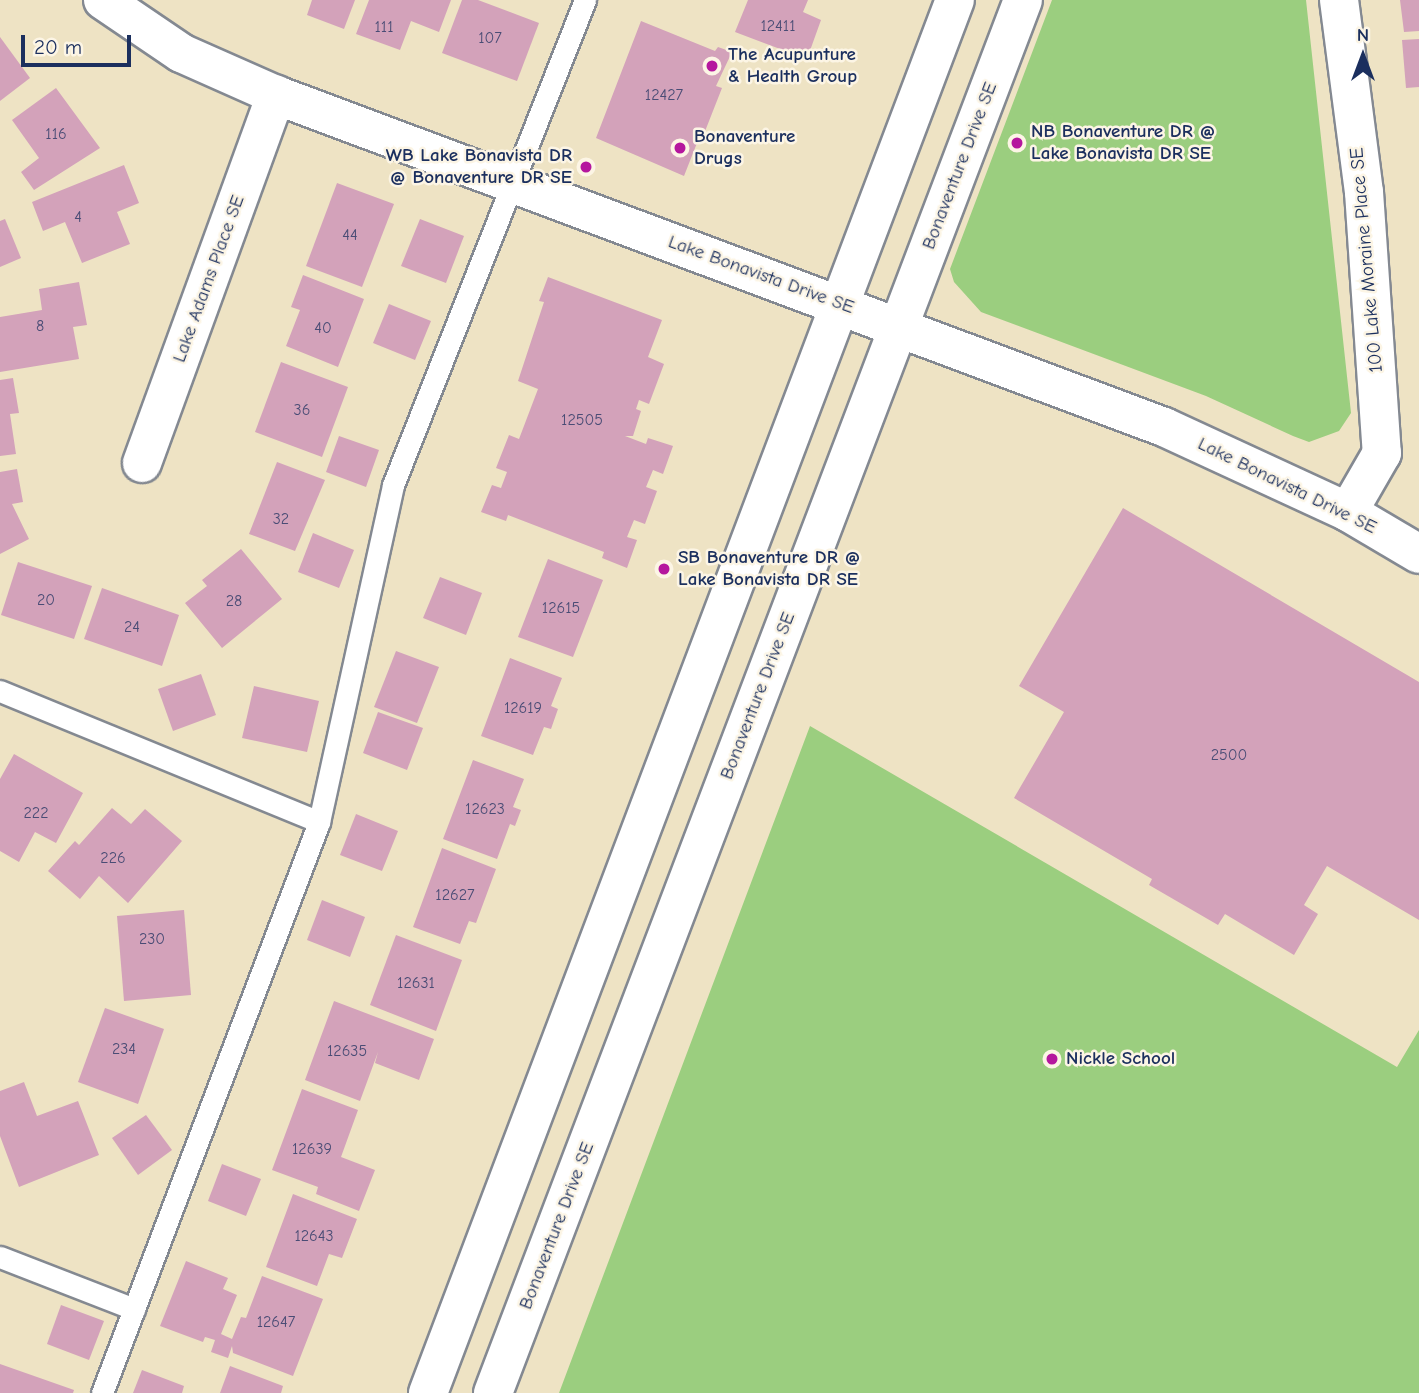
<!DOCTYPE html>
<html>
<head>
<meta charset="utf-8">
<style>
  body { margin:0 }
  #map { position:relative; width:1419px; height:1393px; overflow:hidden; background:#eee3c4; font-family:"Comic Neue",sans-serif }
  div>[style] { position:absolute }
  [style*='--x'] { left:calc(var(--x)*1px); top:calc(var(--y)*1px); width:calc(var(--w)*1px); rotate:calc(var(--a)*1deg) }
  .green>* { inset:0; background:#9bce7f }
  .building>* { inset:0; background:#d3a2ba }
  .roads { filter:drop-shadow(2px 0 #848991) drop-shadow(-2px 0 #848991) drop-shadow(0 2px #848991) drop-shadow(0 -2px #848991) }
  .lane>* { height:21px; margin:-10.5px; padding:0 10.5px; transform-origin:10.5px; border-radius:10.5px; background:#fff }
  .street>* { height:38px; margin:-19px; padding:0 19px; transform-origin:19px; border-radius:19px; background:#fff }
  .secondary>* { height:38px; margin:-19px; padding:0 19px; transform-origin:19px; border-radius:19px; background:#fff }
  .dots>* { width:19px; height:19px; translate:-50% -50%; box-sizing:border-box; border:4px solid #fcf5e5; border-radius:50% }
  span { translate:-50% -50%; white-space:nowrap; text-align:center; line-height:1.15; -webkit-text-stroke:5px #fcf5e5; paint-order:stroke }
  .number-label { font-size:16px; color:#494c75 }
  .number-label span { -webkit-text-stroke-width:0 }
  .poi-label { font-size:19px; color:#1b2f5e; font-weight:700 }
  .left { translate:0 -50%; text-align:left }
  .right { translate:-100% -50%; text-align:right }
  .street-label { font-size:19px; color:#1b2f5e }
  .north { position:absolute; left:1328px; top:21px; width:70px; height:70px; -webkit-text-stroke:5px #fcf5e5; paint-order:stroke; rotate:0deg; font-size:19px; font-weight:700; line-height:28px; text-align:center; color:#1b2f5e }
  .north::after { content:''; display:block; margin:auto; width:24px; height:32px; background:#1b2f5e; clip-path:polygon(50% 0,100% 100%,50% 72%,0 100%) }
  .scale { position:absolute; left:21px; top:35px; width:110px; height:32px; box-sizing:border-box; border:4px solid #1b2f5e; border-top:0; padding-left:9px; font-size:21px; line-height:24px; white-space:nowrap; color:#1b2f5e; -webkit-text-stroke:5px #fcf5e5; paint-order:stroke }
</style>
</head>
<body>
<div id="map">
  <div class="green">
    <div style="clip-path:polygon(1052px 0,1306px 0,1351px 413px,1339px 431px,1309px 442px,1293px 436px,1206px 396px,981px 312px,954px 282px,950px 269px)"></div>
    <div style="clip-path:polygon(810px 726px,1397px 1067px,1419px 1030px,1419px 1393px,559px 1393px)"></div>
  </div>
  <div class="building">
    <div style="clip-path:polygon(312px 0,355px 0,344px 29px,307px 15px)"></div>
    <div style="clip-path:polygon(369px 0,451px 0,439px 32px,411px 21px,400px 50px,356px 34px)"></div>
    <div style="clip-path:polygon(462px 0,478px 0,539px 23px,517px 81px,442px 53px)"></div>
    <div style="clip-path:polygon(748px 0,808px 0,803px 12px,821px 20px,807px 59px,735px 32px)"></div>
    <div style="clip-path:polygon(1400px 0,1419px 0,1419px 31px,1404px 32px)"></div>
    <div style="clip-path:polygon(641px 21px,715px 51px,718px 47px,732px 52px,716px 86px,722px 88px,700px 144px,697px 143px,684px 176px,596px 138px)"></div>
    <div style="clip-path:polygon(0 37px,30px 78px,0 101px)"></div>
    <div style="clip-path:polygon(1419px 39px,1419px 87px,1406px 88px,1402px 40px)"></div>
    <div style="clip-path:polygon(56px 88px,100px 148px,34px 190px,21px 172px,39px 158px,12px 120px)"></div>
    <div style="clip-path:polygon(124px 165px,139px 203px,117px 212px,130px 244px,82px 263px,65px 222px,43px 231px,32px 202px)"></div>
    <div style="clip-path:polygon(337px 183px,394px 204px,362px 287px,306px 266px)"></div>
    <div style="clip-path:polygon(5px 219px,21px 258px,0 267px,0 221px)"></div>
    <div style="clip-path:polygon(420px 219px,464px 236px,446px 283px,401px 266px)"></div>
    <div style="clip-path:polygon(303px 275px,364px 299px,338px 367px,286px 346px,300px 310px,291px 307px)"></div>
    <div style="clip-path:polygon(548px 277px,662px 320px,648px 357px,664px 364px,649px 404px,639px 400px,636px 409px,641px 411px,633px 436px,625px 436px,646px 444px,648px 438px,673px 446px,663px 474px,653px 470px,646px 487px,657px 491px,645px 524px,634px 520px,627px 537px,637px 540px,627px 568px,602px 558px,604px 552px,508px 515px,506px 521px,481px 512px,492px 485px,501px 488px,507px 472px,496px 468px,509px 435px,519px 439px,538px 389px,518px 381px,544px 302px,539px 301px)"></div>
    <div style="clip-path:polygon(79px 282px,87px 325px,73px 327px,79px 359px,0 372px,0 317px,42px 310px,39px 289px)"></div>
    <div style="clip-path:polygon(389px 304px,431px 321px,415px 360px,373px 343px)"></div>
    <div style="clip-path:polygon(281px 362px,348px 387px,322px 457px,255px 432px)"></div>
    <div style="clip-path:polygon(13px 378px,19px 413px,10px 414px,16px 454px,0 456px,0 380px)"></div>
    <div style="clip-path:polygon(339px 436px,379px 450px,366px 487px,326px 472px)"></div>
    <div style="clip-path:polygon(277px 462px,325px 480px,295px 551px,249px 534px)"></div>
    <div style="clip-path:polygon(17px 469px,23px 502px,12px 504px,29px 539px,0 554px,0 472px)"></div>
    <div style="clip-path:polygon(1123px 508px,1419px 682px,1419px 920px,1327px 866px,1304px 905px,1318px 914px,1294px 955px,1225px 914px,1218px 925px,1149px 885px,1152px 879px,1014px 798px,1064px 712px,1019px 686px)"></div>
    <div style="clip-path:polygon(313px 533px,354px 550px,339px 588px,298px 572px)"></div>
    <div style="clip-path:polygon(241px 549px,282px 599px,222px 648px,185px 603px,207px 586px,202px 580px)"></div>
    <div style="clip-path:polygon(548px 559px,603px 580px,573px 657px,518px 637px)"></div>
    <div style="clip-path:polygon(18px 562px,92px 586px,74px 639px,1px 615px)"></div>
    <div style="clip-path:polygon(440px 577px,482px 593px,466px 635px,423px 618px)"></div>
    <div style="clip-path:polygon(102px 588px,179px 615px,162px 666px,84px 639px)"></div>
    <div style="clip-path:polygon(396px 651px,439px 667px,417px 723px,374px 707px)"></div>
    <div style="clip-path:polygon(510px 658px,562px 678px,551px 706px,558px 709px,551px 729px,544px 727px,533px 755px,481px 736px)"></div>
    <div style="clip-path:polygon(201px 674px,216px 715px,173px 731px,158px 689px)"></div>
    <div style="clip-path:polygon(254px 686px,319px 701px,307px 752px,242px 738px)"></div>
    <div style="clip-path:polygon(378px 712px,423px 728px,407px 770px,363px 753px)"></div>
    <div style="clip-path:polygon(14px 754px,83px 793px,56px 843px,35px 832px,19px 862px,0 851px,0 779px)"></div>
    <div style="clip-path:polygon(473px 760px,524px 779px,513px 807px,521px 810px,515px 826px,510px 824px,497px 859px,443px 839px)"></div>
    <div style="clip-path:polygon(112px 808px,131px 824px,145px 809px,182px 841px,128px 903px,99px 876px,80px 899px,48px 871px,75px 841px,79px 845px)"></div>
    <div style="clip-path:polygon(356px 814px,398px 831px,382px 871px,340px 855px)"></div>
    <div style="clip-path:polygon(442px 848px,496px 869px,476px 923px,469px 921px,460px 944px,413px 927px)"></div>
    <div style="clip-path:polygon(322px 900px,365px 917px,350px 957px,307px 940px)"></div>
    <div style="clip-path:polygon(184px 910px,191px 995px,124px 1001px,117px 916px)"></div>
    <div style="clip-path:polygon(396px 935px,462px 960px,436px 1031px,370px 1005px)"></div>
    <div style="clip-path:polygon(334px 1001px,434px 1039px,419px 1080px,375px 1063px,378px 1052px,360px 1101px,305px 1080px)"></div>
    <div style="clip-path:polygon(105px 1008px,164px 1029px,138px 1104px,78px 1082px)"></div>
    <div style="clip-path:polygon(24px 1082px,37px 1116px,78px 1101px,99px 1155px,19px 1187px,0 1136px,0 1091px)"></div>
    <div style="clip-path:polygon(302px 1089px,358px 1110px,341px 1157px,375px 1170px,359px 1211px,316px 1194px,318px 1187px,272px 1170px)"></div>
    <div style="clip-path:polygon(146px 1115px,172px 1150px,138px 1175px,112px 1138px)"></div>
    <div style="clip-path:polygon(222px 1164px,261px 1179px,246px 1216px,208px 1201px)"></div>
    <div style="clip-path:polygon(293px 1194px,357px 1219px,342px 1258px,329px 1254px,317px 1286px,266px 1267px)"></div>
    <div style="clip-path:polygon(186px 1261px,228px 1278px,223px 1289px,237px 1295px,221px 1334px,232px 1339px,241px 1317px,246px 1318px,262px 1276px,323px 1299px,293px 1376px,233px 1353px,232px 1346px,228px 1358px,211px 1352px,215px 1340px,205px 1337px,203px 1342px,160px 1326px)"></div>
    <div style="clip-path:polygon(61px 1305px,104px 1321px,89px 1360px,47px 1344px)"></div>
    <div style="clip-path:polygon(0 1364px,74px 1390px,73px 1393px,0 1393px)"></div>
    <div style="clip-path:polygon(230px 1366px,283px 1386px,281px 1393px,220px 1393px)"></div>
    <div style="clip-path:polygon(142px 1370px,184px 1386px,182px 1393px,133px 1393px)"></div>
  </div>
  <div class="roads">
    <div class="lane">
      <div style="--x:0;--y:691;--w:345;--a:22.3"></div>
      <div style="--x:0;--y:1257;--w:144;--a:21.2"></div>
      <div style="--x:102;--y:1393;--w:611;--a:-69.19"></div>
      <div style="--x:319;--y:822;--w:345;--a:-77.6"></div>
      <div style="--x:393;--y:485;--w:522;--a:-68.4"></div>
    </div>
    <div class="street">
      <div style="--x:1339;--y:0;--w:194;--a:82.6"></div>
      <div style="--x:1364;--y:192;--w:262;--a:86.1"></div>
      <div style="--x:1382;--y:453;--w:68;--a:120"></div>
      <div style="--x:142;--y:463;--w:392;--a:-70"></div>
    </div>
    <div class="secondary">
      <div style="--x:103;--y:0;--w:94;--a:34.2"></div>
      <div style="--x:181;--y:53;--w:104;--a:23.9"></div>
      <div style="--x:276;--y:95;--w:948;--a:20.5"></div>
      <div style="--x:1164;--y:427;--w:203;--a:24.8"></div>
      <div style="--x:1348;--y:512;--w:82;--a:30.6"></div>
      <div style="--x:428;--y:1393;--w:1489;--a:-69.28"></div>
      <div style="--x:493;--y:1393;--w:1490;--a:-69.17"></div>
    </div>
  </div>
  <div class="dots">
    <div style="left:712px;top:66px;background:#b5179e"></div>
    <div style="left:1017px;top:143px;background:#b5179e"></div>
    <div style="left:680px;top:148px;background:#b5179e"></div>
    <div style="left:586px;top:167px;background:#b5179e"></div>
    <div style="left:664px;top:569px;background:#b5179e"></div>
    <div style="left:1052px;top:1059px;background:#b5179e"></div>
  </div>
  <div class="number-label">
    <span style="left:778px;top:26px">12411</span>
    <span style="left:384px;top:27px">111</span>
    <span style="left:490px;top:38px">107</span>
    <span style="left:664px;top:95px">12427</span>
    <span style="left:56px;top:134px">116</span>
    <span style="left:78px;top:217px">4</span>
    <span style="left:350px;top:235px">44</span>
    <span style="left:40px;top:326px">8</span>
    <span style="left:323px;top:328px">40</span>
    <span style="left:302px;top:410px">36</span>
    <span style="left:582px;top:420px">12505</span>
    <span style="left:281px;top:519px">32</span>
    <span style="left:46px;top:600px">20</span>
    <span style="left:234px;top:601px">28</span>
    <span style="left:561px;top:608px">12615</span>
    <span style="left:132px;top:627px">24</span>
    <span style="left:523px;top:708px">12619</span>
    <span style="left:1229px;top:755px">2500</span>
    <span style="left:485px;top:809px">12623</span>
    <span style="left:36px;top:813px">222</span>
    <span style="left:113px;top:858px">226</span>
    <span style="left:455px;top:895px">12627</span>
    <span style="left:152px;top:939px">230</span>
    <span style="left:416px;top:983px">12631</span>
    <span style="left:124px;top:1049px">234</span>
    <span style="left:347px;top:1051px">12635</span>
    <span style="left:312px;top:1149px">12639</span>
    <span style="left:314px;top:1236px">12643</span>
    <span style="left:276px;top:1322px">12647</span>
  </div>
  <div class="poi-label">
    <span class="left" style="left:728px;top:66px">The Acupunture<br>&amp; Health Group</span>
    <span class="left" style="left:1031px;top:143px">NB Bonaventure DR @<br>Lake Bonavista DR SE</span>
    <span class="left" style="left:694px;top:148px">Bonaventure<br>Drugs</span>
    <span class="right" style="left:572px;top:167px">WB Lake Bonavista DR<br>@ Bonaventure DR SE</span>
    <span class="left" style="left:678px;top:569px">SB Bonaventure DR @<br>Lake Bonavista DR SE</span>
    <span class="left" style="left:1066px;top:1059px">Nickle School</span>
  </div>
  <div class="street-label">
    <span style="left:960px;top:166px;rotate:-69deg">Bonaventure Drive SE</span>
    <span style="left:1367px;top:260px;rotate:-95deg">100 Lake Moraine Place SE</span>
    <span style="left:761px;top:275px;rotate:20deg">Lake Bonavista Drive SE</span>
    <span style="left:209px;top:279px;rotate:-70deg">Lake Adams Place SE</span>
    <span style="left:1287px;top:486px;rotate:26deg">Lake Bonavista Drive SE</span>
    <span style="left:758px;top:696px;rotate:-69deg">Bonaventure Drive SE</span>
    <span style="left:557px;top:1226px;rotate:-69deg">Bonaventure Drive SE</span>
  </div>
  <div class="north">N</div>
  <div class="scale">20 m</div>
</div>
</body>
</html>
